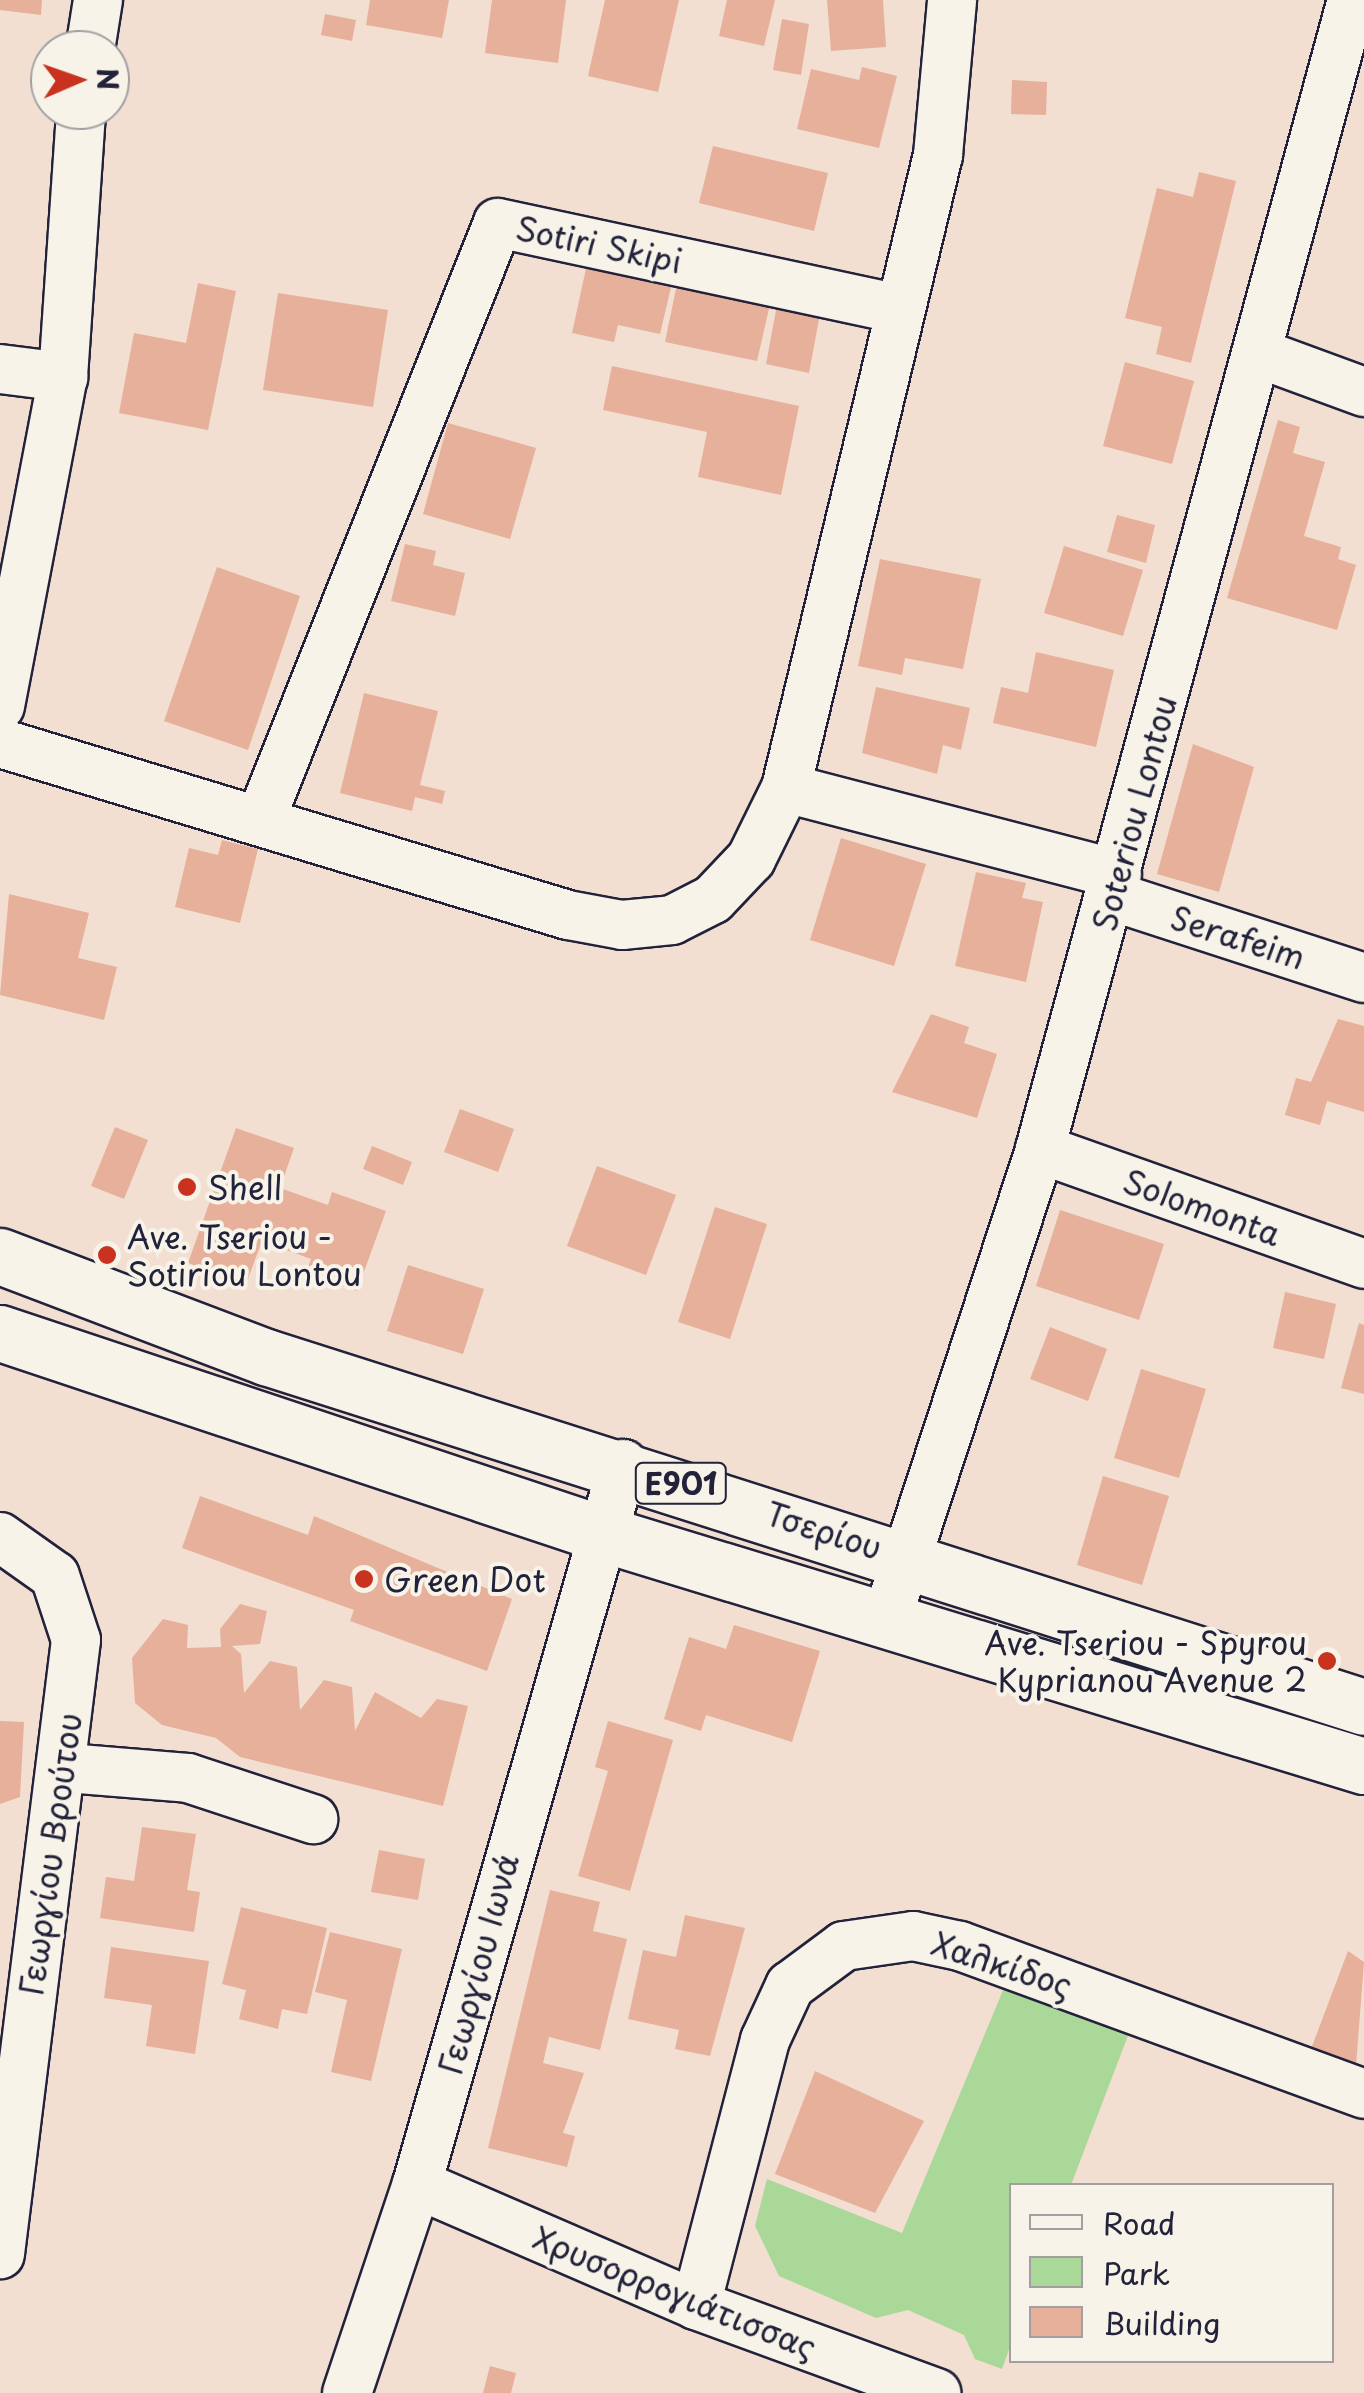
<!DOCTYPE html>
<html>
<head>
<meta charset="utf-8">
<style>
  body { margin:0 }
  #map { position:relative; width:1364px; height:2393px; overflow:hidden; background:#f2dfd1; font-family:"Playpen Sans",sans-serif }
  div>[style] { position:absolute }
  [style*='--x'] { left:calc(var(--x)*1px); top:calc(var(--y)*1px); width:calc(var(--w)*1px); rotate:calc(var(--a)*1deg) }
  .green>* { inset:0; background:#a9d898 }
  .building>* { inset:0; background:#e6b09a }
  .roads { filter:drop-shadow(2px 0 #22223b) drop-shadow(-2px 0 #22223b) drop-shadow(0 2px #22223b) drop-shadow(0 -2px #22223b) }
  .street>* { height:48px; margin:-24px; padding:0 24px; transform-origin:24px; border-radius:24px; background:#f7f3e8 }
  .primary>* { height:55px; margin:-27.5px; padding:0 27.5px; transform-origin:27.5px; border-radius:27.5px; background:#f7f3e8 }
  .dots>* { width:28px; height:28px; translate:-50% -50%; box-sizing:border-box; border:5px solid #f7f3e8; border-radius:50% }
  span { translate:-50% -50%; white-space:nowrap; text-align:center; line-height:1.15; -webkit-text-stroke:8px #f7f3e8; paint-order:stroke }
  .shield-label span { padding:2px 8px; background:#f7f3e8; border:2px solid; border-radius:8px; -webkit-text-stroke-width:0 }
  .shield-label { font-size:30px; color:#22223b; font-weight:700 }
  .street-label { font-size:32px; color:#22223b }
  .poi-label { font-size:32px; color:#22223b }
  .left { translate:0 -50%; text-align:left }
  .right { translate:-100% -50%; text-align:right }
  .legend { position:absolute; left:1009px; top:2183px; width:325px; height:180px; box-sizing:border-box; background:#f7f3e8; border:2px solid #a29fa3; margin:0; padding:12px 18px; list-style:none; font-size:30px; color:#22223b }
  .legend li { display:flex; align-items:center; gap:20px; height:50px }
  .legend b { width:50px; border:2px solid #a29fa3 }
  .north { position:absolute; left:30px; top:30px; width:100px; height:100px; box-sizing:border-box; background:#f7f3e8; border:2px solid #a29fa3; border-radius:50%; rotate:88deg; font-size:28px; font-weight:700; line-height:40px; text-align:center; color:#22223b }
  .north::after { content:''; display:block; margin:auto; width:35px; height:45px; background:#c8321e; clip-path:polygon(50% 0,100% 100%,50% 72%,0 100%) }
</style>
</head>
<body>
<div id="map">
  <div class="green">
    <div style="clip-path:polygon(1006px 1983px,1132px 2025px,1071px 2185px,1012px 2186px,1011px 2344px,1002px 2369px,975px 2359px,964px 2335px,908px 2310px,876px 2318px,779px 2276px,755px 2226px,767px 2179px,902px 2233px)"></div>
  </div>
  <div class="building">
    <div style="clip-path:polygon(0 0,42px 0,41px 15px,0 10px)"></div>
    <div style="clip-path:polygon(370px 0,449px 0,442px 38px,366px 25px)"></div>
    <div style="clip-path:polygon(492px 0,566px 0,558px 63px,485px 53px)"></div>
    <div style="clip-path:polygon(605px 0,679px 0,658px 92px,588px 76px)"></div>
    <div style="clip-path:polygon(727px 0,775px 0,764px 46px,719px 36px)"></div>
    <div style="clip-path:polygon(827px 0,883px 0,886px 47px,831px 51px)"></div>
    <div style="clip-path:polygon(325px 14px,356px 20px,352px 41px,321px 35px)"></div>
    <div style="clip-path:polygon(782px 19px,809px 24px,801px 75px,773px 70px)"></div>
    <div style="clip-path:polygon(862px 67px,897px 76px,879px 148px,797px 129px,811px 69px,859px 80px)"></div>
    <div style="clip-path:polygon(1012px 80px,1047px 82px,1046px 115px,1011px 114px)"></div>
    <div style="clip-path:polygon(713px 146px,828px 173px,814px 231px,699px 203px)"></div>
    <div style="clip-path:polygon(1199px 172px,1236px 181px,1191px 363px,1156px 354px,1162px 327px,1125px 318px,1157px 188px,1193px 197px)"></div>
    <div style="clip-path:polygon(587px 264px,672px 283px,660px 334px,618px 325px,614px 342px,572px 333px)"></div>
    <div style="clip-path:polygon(198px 283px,236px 291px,208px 430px,119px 413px,134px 333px,186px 343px)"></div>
    <div style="clip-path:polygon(677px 284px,771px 300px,757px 361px,665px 342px)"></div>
    <div style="clip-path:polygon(278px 293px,388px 310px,373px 407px,263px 390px)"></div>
    <div style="clip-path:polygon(777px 305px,820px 314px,809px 373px,766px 364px)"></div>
    <div style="clip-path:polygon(1125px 362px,1194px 381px,1172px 464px,1103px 446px)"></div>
    <div style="clip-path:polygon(612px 366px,799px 406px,781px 495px,698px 477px,707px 432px,603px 410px)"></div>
    <div style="clip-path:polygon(1278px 420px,1300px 427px,1293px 453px,1325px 462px,1304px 536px,1341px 547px,1338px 559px,1356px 565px,1337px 630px,1227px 598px)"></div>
    <div style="clip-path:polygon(448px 423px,536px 448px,510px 539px,423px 514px)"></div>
    <div style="clip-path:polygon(1117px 515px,1155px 525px,1146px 563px,1107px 552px)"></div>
    <div style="clip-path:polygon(405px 544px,436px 551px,433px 565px,465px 573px,455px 616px,391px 601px)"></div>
    <div style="clip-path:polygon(1064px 546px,1143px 570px,1123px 636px,1044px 613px)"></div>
    <div style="clip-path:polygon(880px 559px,981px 579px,963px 669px,905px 658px,902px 675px,858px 666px)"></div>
    <div style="clip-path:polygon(217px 567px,300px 596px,248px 750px,164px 721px)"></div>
    <div style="clip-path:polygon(1036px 652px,1114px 670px,1096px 747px,993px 723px,1001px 687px,1028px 693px)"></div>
    <div style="clip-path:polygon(876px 687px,970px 708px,961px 750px,943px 745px,937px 774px,862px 753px)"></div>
    <div style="clip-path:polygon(364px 693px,438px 711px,420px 785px,445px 791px,442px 804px,415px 797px,412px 811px,340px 793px)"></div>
    <div style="clip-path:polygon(1193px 744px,1254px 767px,1219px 892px,1157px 874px)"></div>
    <div style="clip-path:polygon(841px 838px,926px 864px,894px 966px,810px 940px)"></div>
    <div style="clip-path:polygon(222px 840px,258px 849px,240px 923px,175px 907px,189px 848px,218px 855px)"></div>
    <div style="clip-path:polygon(976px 872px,1026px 883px,1022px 898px,1043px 902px,1026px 982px,955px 966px)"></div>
    <div style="clip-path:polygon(9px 894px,89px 913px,78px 958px,117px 967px,104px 1020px,0 995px)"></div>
    <div style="clip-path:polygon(931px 1014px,969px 1027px,964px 1043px,997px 1054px,977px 1118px,892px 1092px)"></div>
    <div style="clip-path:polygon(1338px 1019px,1364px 1026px,1364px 1112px,1327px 1101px,1320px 1125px,1285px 1115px,1296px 1078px,1311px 1082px)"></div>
    <div style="clip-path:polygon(460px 1109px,514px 1129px,498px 1172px,444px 1152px)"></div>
    <div style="clip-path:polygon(115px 1127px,148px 1140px,124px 1199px,91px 1186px)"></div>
    <div style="clip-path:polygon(236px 1128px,294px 1148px,280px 1188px,328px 1205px,332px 1192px,386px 1211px,357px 1291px,306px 1273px,311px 1259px,262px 1241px,246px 1284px,188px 1263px)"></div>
    <div style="clip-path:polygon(372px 1146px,412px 1162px,403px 1185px,363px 1169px)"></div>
    <div style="clip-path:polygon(597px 1166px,676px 1195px,646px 1275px,567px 1246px)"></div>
    <div style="clip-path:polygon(715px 1207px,767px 1224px,730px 1339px,678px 1322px)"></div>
    <div style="clip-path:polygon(1060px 1210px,1164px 1244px,1139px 1320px,1036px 1286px)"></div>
    <div style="clip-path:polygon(408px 1265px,484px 1289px,463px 1354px,387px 1331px)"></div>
    <div style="clip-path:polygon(1285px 1292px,1336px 1304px,1324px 1359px,1273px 1348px)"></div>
    <div style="clip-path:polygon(1359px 1323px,1364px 1325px,1364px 1394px,1341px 1388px)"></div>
    <div style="clip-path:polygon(1050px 1327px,1107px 1349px,1088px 1401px,1030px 1379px)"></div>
    <div style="clip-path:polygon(1141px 1369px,1206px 1389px,1179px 1478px,1114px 1458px)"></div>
    <div style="clip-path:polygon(1103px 1476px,1169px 1496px,1142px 1585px,1077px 1565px)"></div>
    <div style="clip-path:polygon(200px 1496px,308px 1535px,314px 1516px,512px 1599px,487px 1671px,350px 1621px,354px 1610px,182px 1548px)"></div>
    <div style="clip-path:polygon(240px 1604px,267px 1611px,260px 1644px,232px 1646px,241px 1654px,244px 1693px,270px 1661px,297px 1667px,300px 1710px,324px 1680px,352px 1687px,355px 1731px,375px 1692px,421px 1718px,437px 1699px,468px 1706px,443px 1806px,240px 1757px,216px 1738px,162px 1725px,135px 1703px,132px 1658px,163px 1619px,188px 1625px,187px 1648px,221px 1647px,220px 1629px)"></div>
    <div style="clip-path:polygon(734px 1625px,820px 1651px,792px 1742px,706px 1715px,701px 1731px,664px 1719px,689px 1637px,726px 1649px)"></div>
    <div style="clip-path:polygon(0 1721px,24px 1722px,20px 1797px,0 1804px)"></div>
    <div style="clip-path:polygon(608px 1721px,673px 1740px,630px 1891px,578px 1876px,608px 1771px,595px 1767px)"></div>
    <div style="clip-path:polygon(142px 1827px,196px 1834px,187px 1890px,200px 1892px,194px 1932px,100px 1918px,106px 1877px,134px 1881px)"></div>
    <div style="clip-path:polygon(379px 1850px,425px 1859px,418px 1900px,371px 1892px)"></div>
    <div style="clip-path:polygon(550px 1890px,600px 1902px,593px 1931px,627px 1939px,600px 2050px,549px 2037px,543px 2063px,584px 2073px,563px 2133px,575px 2136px,567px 2167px,488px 2148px)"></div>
    <div style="clip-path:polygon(241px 1907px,327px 1928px,307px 2014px,282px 2009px,278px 2029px,239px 2019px,246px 1990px,222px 1984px)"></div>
    <div style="clip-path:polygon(685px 1915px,745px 1928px,710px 2056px,675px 2049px,679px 2030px,628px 2019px,643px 1950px,676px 1957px)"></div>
    <div style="clip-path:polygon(330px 1932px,402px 1949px,371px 2081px,331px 2072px,347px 2000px,315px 1992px)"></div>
    <div style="clip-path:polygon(111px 1947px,209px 1961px,195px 2054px,146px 2046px,152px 2005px,104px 1998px)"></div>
    <div style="clip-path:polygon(1348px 1951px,1364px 1962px,1356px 2066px,1311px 2049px)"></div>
    <div style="clip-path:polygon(815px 2071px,924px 2121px,875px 2213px,775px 2174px)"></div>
    <div style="clip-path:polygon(490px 2366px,516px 2373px,511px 2393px,483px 2393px)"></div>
  </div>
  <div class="roads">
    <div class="street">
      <div style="--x:90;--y:50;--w:51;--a:-80.9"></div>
      <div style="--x:1258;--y:353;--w:113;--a:20.2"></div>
      <div style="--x:0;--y:369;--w:64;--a:7.2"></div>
      <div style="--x:0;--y:706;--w:335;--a:-79.2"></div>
      <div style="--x:63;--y:377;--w:268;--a:-86.1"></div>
      <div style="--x:0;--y:743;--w:593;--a:16.85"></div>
      <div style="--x:568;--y:915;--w:55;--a:10.5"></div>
      <div style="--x:622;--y:925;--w:50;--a:-5.7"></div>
      <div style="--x:672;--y:920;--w:46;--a:-27.1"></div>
      <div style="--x:713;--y:899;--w:55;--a:-46.5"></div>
      <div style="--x:751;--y:859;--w:79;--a:-63.8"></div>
      <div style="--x:786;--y:788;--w:651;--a:-76.5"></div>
      <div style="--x:938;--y:155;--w:156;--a:-84.8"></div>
      <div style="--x:786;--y:788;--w:342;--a:14.6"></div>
      <div style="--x:262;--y:816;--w:638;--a:-68.3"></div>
      <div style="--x:498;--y:223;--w:410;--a:12.1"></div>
      <div style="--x:1112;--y:896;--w:265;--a:18"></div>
      <div style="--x:1040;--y:1149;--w:344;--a:19.5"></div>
      <div style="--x:0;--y:1537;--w:67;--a:35.3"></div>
      <div style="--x:55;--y:1576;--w:67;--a:71.8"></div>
      <div style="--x:76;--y:1640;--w:619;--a:97.06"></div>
      <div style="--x:887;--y:1618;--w:493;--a:-71.9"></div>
      <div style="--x:1040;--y:1149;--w:1191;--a:-74.81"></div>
      <div style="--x:67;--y:1768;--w:121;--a:4.7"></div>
      <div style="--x:188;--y:1778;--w:132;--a:18.2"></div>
      <div style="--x:417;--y:2184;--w:304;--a:23.4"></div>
      <div style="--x:696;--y:2305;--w:256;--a:20.1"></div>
      <div style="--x:696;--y:2305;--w:274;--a:-75.4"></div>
      <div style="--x:765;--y:2040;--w:60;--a:-65.2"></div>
      <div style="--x:790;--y:1986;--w:67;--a:-36.5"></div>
      <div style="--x:844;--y:1946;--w:70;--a:-8.2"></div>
      <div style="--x:913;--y:1936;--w:48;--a:12"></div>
      <div style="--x:960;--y:1946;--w:430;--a:20.1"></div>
      <div style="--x:347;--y:2393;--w:220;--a:-71.5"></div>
      <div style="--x:417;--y:2184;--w:749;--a:-74.03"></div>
    </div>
    <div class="primary">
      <div style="--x:0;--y:1256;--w:285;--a:20.8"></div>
      <div style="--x:266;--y:1357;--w:1152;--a:17.68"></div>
      <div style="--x:0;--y:1333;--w:629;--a:18.43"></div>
      <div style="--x:597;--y:1532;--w:802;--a:16.97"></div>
    </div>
  </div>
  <div class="dots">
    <div style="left:187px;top:1187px;background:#c8321e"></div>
    <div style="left:107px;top:1255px;background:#c8321e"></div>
    <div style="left:364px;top:1579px;background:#c8321e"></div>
    <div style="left:1327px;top:1661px;background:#c8321e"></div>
  </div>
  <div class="shield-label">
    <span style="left:681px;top:1483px">E901</span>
  </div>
  <div class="street-label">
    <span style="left:599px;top:244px;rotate:12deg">Sotiri Skipi</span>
    <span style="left:1134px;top:813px;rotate:-75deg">Soteriou Lontou</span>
    <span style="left:1238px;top:937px;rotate:18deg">Serafeim</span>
    <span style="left:1202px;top:1207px;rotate:20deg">Solomonta</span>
    <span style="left:824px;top:1530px;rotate:18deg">Τσερίου</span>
    <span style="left:50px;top:1854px;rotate:-82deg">Γεωργίου Βρούτου</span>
    <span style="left:478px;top:1964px;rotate:-75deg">Γεωργίου Ιωνά</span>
    <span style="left:1002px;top:1964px;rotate:18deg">Χαλκίδος</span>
    <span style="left:675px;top:2292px;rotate:22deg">Χρυσορρογιάτισσας</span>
  </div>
  <div class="poi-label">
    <span class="left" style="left:207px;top:1187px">Shell</span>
    <span class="left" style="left:127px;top:1255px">Ave. Tseriou -<br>Sotiriou Lontou</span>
    <span class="left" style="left:384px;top:1579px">Green Dot</span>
    <span class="right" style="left:1307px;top:1661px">Ave. Tseriou - Spyrou<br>Kyprianou Avenue 2</span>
  </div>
  <ul class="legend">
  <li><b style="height:12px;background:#f7f3e8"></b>Road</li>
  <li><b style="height:28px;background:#a9d898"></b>Park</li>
  <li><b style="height:28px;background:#e6b09a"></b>Building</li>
  </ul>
  <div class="north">N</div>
</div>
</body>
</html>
